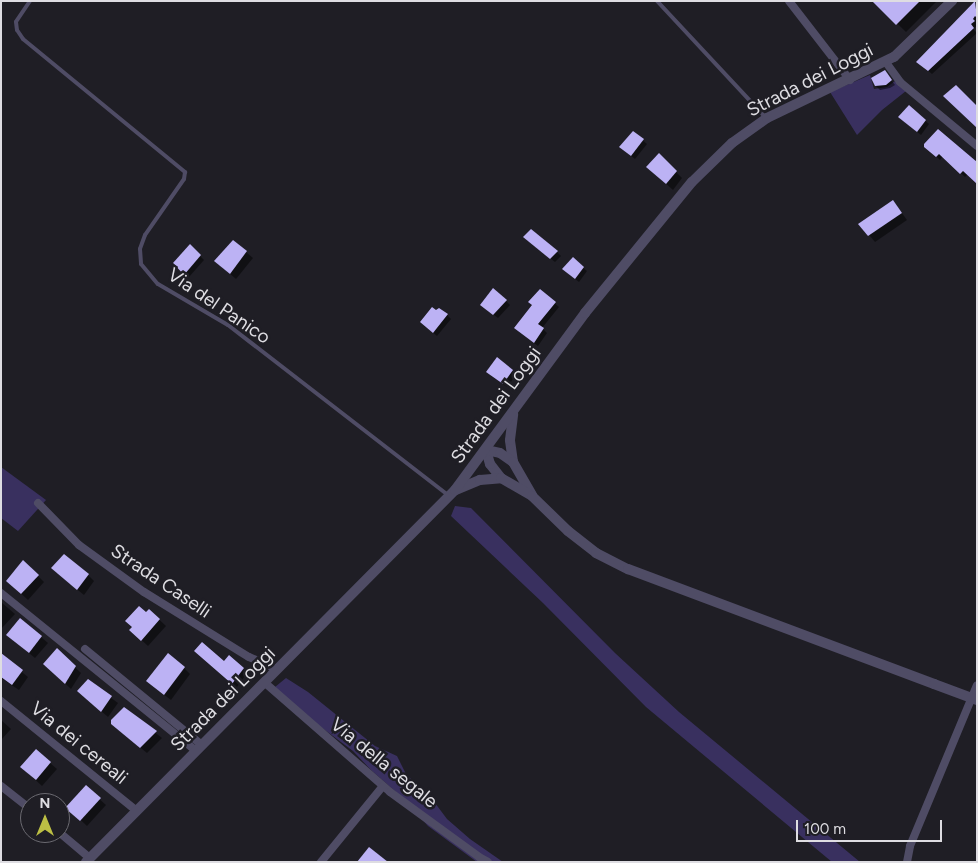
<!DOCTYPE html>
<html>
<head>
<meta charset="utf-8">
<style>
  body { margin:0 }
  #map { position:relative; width:978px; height:863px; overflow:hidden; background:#1f1e25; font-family:Figtree,sans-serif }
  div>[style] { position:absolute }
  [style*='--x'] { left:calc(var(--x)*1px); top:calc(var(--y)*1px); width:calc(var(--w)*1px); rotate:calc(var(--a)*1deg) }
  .green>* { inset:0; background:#39305f }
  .shadow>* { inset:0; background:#0007 }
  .building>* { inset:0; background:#bcb2f4 }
  .service>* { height:4px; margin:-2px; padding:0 2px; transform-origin:2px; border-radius:2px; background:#4f4c65 }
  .minor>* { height:8px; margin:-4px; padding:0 4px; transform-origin:4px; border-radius:4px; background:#4f4c65 }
  .tertiary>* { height:10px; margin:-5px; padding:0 5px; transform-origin:5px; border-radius:5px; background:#4f4c65 }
  .tertiary-bridge>* { height:10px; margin:-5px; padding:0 5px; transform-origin:5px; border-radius:5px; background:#4f4c65 }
  span { translate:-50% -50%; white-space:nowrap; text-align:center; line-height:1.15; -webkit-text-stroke:5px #1f1e25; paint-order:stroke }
  .street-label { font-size:19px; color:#dedde2 }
  .frame { position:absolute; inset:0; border:2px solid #dedde2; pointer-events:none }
  .north { position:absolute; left:20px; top:793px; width:50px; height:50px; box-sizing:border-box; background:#1f1e25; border:1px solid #6b6a71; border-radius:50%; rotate:0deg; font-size:14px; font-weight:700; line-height:20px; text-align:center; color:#dedde2 }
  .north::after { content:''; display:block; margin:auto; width:18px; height:22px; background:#bcbf44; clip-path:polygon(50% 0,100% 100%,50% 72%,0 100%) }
  .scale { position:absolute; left:796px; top:820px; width:146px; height:22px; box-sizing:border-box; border:2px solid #dedde2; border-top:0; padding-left:6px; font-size:15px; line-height:18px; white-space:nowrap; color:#dedde2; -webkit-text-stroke:4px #1f1e25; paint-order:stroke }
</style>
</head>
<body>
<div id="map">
  <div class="green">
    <div style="clip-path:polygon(870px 75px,874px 89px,887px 87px,895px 81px,906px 91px,882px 110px,857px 135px,830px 92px)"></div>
    <div style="clip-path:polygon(1px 467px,46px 500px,18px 531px,1px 518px)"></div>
    <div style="clip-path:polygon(455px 506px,471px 508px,615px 653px,679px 712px,860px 862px,832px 862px,646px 707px,543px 603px,451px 516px)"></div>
    <div style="clip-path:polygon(286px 678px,308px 692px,375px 746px,397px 756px,406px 774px,435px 803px,447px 819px,470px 839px,503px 862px,477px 862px,428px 826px,404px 799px,371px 770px,353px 751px,290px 704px,275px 687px)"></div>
  </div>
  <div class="shadow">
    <div style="clip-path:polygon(874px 1px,937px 1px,906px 32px)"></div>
    <div style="clip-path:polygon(977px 3px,977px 26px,973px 29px,977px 33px,932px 74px,918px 62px)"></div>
    <div style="clip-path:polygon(888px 76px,895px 85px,890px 88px,880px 90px,876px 86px)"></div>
    <div style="clip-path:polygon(909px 107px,929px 124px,921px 135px,904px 121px)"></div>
    <div style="clip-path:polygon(938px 131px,977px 164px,977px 183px,968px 174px,965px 177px,943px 156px,940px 160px,926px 146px)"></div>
    <div style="clip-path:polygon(634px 133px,647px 144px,635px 159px,625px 151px)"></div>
    <div style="clip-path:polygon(659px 155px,682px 178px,673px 190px,654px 173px)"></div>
    <div style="clip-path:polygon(893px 201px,907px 220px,875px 242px,860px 224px)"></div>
    <div style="clip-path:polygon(529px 241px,557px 252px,561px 256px,555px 262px)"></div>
    <div style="clip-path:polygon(234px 242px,253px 258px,236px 279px,222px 267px)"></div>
    <div style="clip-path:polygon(190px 246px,204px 260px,189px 277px,174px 263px)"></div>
    <div style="clip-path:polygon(583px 268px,587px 271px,579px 282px,568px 273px)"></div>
    <div style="clip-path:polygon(540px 291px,559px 307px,542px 328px,547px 333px,538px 346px,519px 332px)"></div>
    <div style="clip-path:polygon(506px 301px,510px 305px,498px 318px,485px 308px)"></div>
    <div style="clip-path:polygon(447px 315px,451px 319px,437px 336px,425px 326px)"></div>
    <div style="clip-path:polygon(512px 371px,516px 375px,507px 387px,491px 376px)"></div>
    <div style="clip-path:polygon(58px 574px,88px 575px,94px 581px,84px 595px)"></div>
    <div style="clip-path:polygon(38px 576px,44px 582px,28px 600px,14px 587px)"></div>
    <div style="clip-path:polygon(1px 602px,15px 614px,1px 629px)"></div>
    <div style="clip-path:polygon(149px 610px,166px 626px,148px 646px,137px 636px)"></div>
    <div style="clip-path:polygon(20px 619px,48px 643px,35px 658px,14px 641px)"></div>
    <div style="clip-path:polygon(57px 650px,81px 673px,71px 689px,51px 670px)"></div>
    <div style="clip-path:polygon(1px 655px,28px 677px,19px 690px,1px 678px)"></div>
    <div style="clip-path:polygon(200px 655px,224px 663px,229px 657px,247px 673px,237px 687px)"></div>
    <div style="clip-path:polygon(184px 668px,190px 674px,171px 700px,154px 687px)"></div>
    <div style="clip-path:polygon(88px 681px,118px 703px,108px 717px,85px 697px)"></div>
    <div style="clip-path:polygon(124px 708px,162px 738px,147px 753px,119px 730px)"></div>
    <div style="clip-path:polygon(1px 720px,11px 729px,1px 740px)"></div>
    <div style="clip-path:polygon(36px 751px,57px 769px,42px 786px,28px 773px)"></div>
    <div style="clip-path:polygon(86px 787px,106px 805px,87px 826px,67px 807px)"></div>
  </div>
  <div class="building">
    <div style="clip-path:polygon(872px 1px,920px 1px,896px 25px)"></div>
    <div style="clip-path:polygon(975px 1px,977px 18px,975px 16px,973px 19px,975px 21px,971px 24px,974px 28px,928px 71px,916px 62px)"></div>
    <div style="clip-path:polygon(885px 70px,892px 80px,886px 85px,875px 86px,871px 78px)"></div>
    <div style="clip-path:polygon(956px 85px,977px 106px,977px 128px,943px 96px)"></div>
    <div style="clip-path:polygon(909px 105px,926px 120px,917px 132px,898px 117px)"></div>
    <div style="clip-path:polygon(938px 129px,977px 162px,977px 184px,963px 171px,960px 174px,939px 154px,936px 157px,924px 147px,924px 144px)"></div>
    <div style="clip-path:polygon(633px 131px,644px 139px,631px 156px,619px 147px)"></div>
    <div style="clip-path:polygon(659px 153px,677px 171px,666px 184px,646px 167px)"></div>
    <div style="clip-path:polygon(893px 200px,902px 213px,868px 236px,858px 224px)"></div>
    <div style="clip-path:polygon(531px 229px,558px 251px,550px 259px,523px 237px)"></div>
    <div style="clip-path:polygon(233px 240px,247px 251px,230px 274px,214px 261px)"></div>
    <div style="clip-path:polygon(190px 244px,201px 255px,184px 275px,173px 263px)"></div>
    <div style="clip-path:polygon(573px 257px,584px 267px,575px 279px,562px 269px)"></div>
    <div style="clip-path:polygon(493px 288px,507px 300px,493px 315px,480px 305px)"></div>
    <div style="clip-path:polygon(540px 289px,556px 302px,538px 324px,544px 328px,534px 343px,514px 328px,532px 305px,528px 302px)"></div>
    <div style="clip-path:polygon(432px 307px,436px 310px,439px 308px,448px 314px,433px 333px,420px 322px)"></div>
    <div style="clip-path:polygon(497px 357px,513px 370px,503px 384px,486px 372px)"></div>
    <div style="clip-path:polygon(64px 554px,89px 574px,77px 590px,51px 568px)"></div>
    <div style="clip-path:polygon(23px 560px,39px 575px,21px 594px,6px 581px)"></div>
    <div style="clip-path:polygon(139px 606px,146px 612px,149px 609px,160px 619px,141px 641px,129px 630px,132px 627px,125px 621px)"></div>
    <div style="clip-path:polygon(20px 618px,42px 636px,29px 653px,6px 635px)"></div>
    <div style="clip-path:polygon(202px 642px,224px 661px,229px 655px,244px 668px,232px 684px,194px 651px)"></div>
    <div style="clip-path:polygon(57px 648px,76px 666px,65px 684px,43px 664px)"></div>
    <div style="clip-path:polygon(1px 653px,23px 670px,12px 685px,1px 677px)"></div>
    <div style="clip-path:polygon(168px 653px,185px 667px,164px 695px,146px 681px)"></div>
    <div style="clip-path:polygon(88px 679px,112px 696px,101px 712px,77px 691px)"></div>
    <div style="clip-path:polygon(124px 707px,157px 731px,140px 748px,111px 724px,111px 720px)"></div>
    <div style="clip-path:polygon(36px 749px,51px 762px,36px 780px,20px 767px)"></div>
    <div style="clip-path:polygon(86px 785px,101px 798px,80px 821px,65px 808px)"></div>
    <div style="clip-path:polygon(369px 847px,388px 862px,357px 862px)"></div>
  </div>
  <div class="service">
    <div style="--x:30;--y:1;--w:25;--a:124"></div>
    <div style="--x:16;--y:22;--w:8;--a:83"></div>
    <div style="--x:17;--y:30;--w:11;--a:56"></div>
    <div style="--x:23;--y:39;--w:210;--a:39.4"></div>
    <div style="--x:185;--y:172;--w:7;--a:98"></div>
    <div style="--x:184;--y:179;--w:68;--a:124.9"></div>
    <div style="--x:145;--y:235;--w:15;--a:110"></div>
    <div style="--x:140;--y:249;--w:15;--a:86"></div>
    <div style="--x:141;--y:264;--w:26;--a:50"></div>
    <div style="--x:158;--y:284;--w:81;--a:30.4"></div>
    <div style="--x:228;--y:325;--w:278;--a:37.7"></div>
    <div style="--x:657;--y:1;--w:158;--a:47"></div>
  </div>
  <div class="minor">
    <div style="--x:789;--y:1;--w:100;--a:52.3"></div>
    <div style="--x:885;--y:61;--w:26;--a:54"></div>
    <div style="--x:900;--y:82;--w:100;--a:39.7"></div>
    <div style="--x:38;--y:503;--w:59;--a:45.7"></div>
    <div style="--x:79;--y:545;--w:80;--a:35.9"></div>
    <div style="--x:144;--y:592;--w:123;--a:31.8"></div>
    <div style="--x:249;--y:657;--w:30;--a:23"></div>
    <div style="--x:1;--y:593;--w:251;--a:39"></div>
    <div style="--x:85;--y:649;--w:151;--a:39.4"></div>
    <div style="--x:264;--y:682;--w:167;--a:41.1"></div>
    <div style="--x:390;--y:792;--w:110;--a:36.1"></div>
    <div style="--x:479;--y:857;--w:10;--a:29"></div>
    <div style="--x:1;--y:701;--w:175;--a:39"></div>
    <div style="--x:1;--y:786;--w:37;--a:38"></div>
    <div style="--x:60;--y:833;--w:39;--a:40"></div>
    <div style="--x:321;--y:862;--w:98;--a:-50.8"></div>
    <div style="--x:907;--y:862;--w:16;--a:-79"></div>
    <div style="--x:910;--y:846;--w:174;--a:-67.4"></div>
  </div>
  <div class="tertiary">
    <div style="--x:513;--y:462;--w:22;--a:-98"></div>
    <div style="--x:510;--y:440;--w:26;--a:-83"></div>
    <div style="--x:501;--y:478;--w:18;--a:-128"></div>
    <div style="--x:490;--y:464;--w:15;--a:-106"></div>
    <div style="--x:486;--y:450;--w:14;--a:12"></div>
    <div style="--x:500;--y:453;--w:16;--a:35"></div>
    <div style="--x:513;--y:462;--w:38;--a:60"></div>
    <div style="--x:456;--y:490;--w:26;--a:-23"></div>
    <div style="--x:480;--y:480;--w:21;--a:-5"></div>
    <div style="--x:501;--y:478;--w:36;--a:30"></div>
    <div style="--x:532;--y:496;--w:50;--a:44.2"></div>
    <div style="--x:568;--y:531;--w:36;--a:38"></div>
    <div style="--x:596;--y:553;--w:36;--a:27"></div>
    <div style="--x:628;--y:569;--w:327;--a:20.6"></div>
    <div style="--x:86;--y:862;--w:524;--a:-45.23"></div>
    <div style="--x:455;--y:490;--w:220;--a:-53.7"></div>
    <div style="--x:585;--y:313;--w:169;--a:-50.8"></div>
    <div style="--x:692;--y:182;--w:56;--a:-44.3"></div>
    <div style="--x:732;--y:143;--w:43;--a:-35.5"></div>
    <div style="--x:767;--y:118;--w:141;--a:-25.7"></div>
    <div style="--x:894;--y:57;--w:81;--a:-44"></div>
  </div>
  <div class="tertiary-bridge">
    <div style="--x:934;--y:684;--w:46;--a:20.4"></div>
  </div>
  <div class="street-label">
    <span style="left:810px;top:80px;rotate:-27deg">Strada dei Loggi</span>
    <span style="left:219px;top:306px;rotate:34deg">Via del Panico</span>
    <span style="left:496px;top:405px;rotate:-54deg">Strada dei Loggi</span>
    <span style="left:161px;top:581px;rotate:34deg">Strada Caselli</span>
    <span style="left:223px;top:699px;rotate:-45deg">Strada dei Loggi</span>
    <span style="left:79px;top:743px;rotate:39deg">Via dei cereali</span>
    <span style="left:384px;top:763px;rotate:39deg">Via della segale</span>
  </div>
  <div class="frame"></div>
  <div class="north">N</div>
  <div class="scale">100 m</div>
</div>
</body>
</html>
